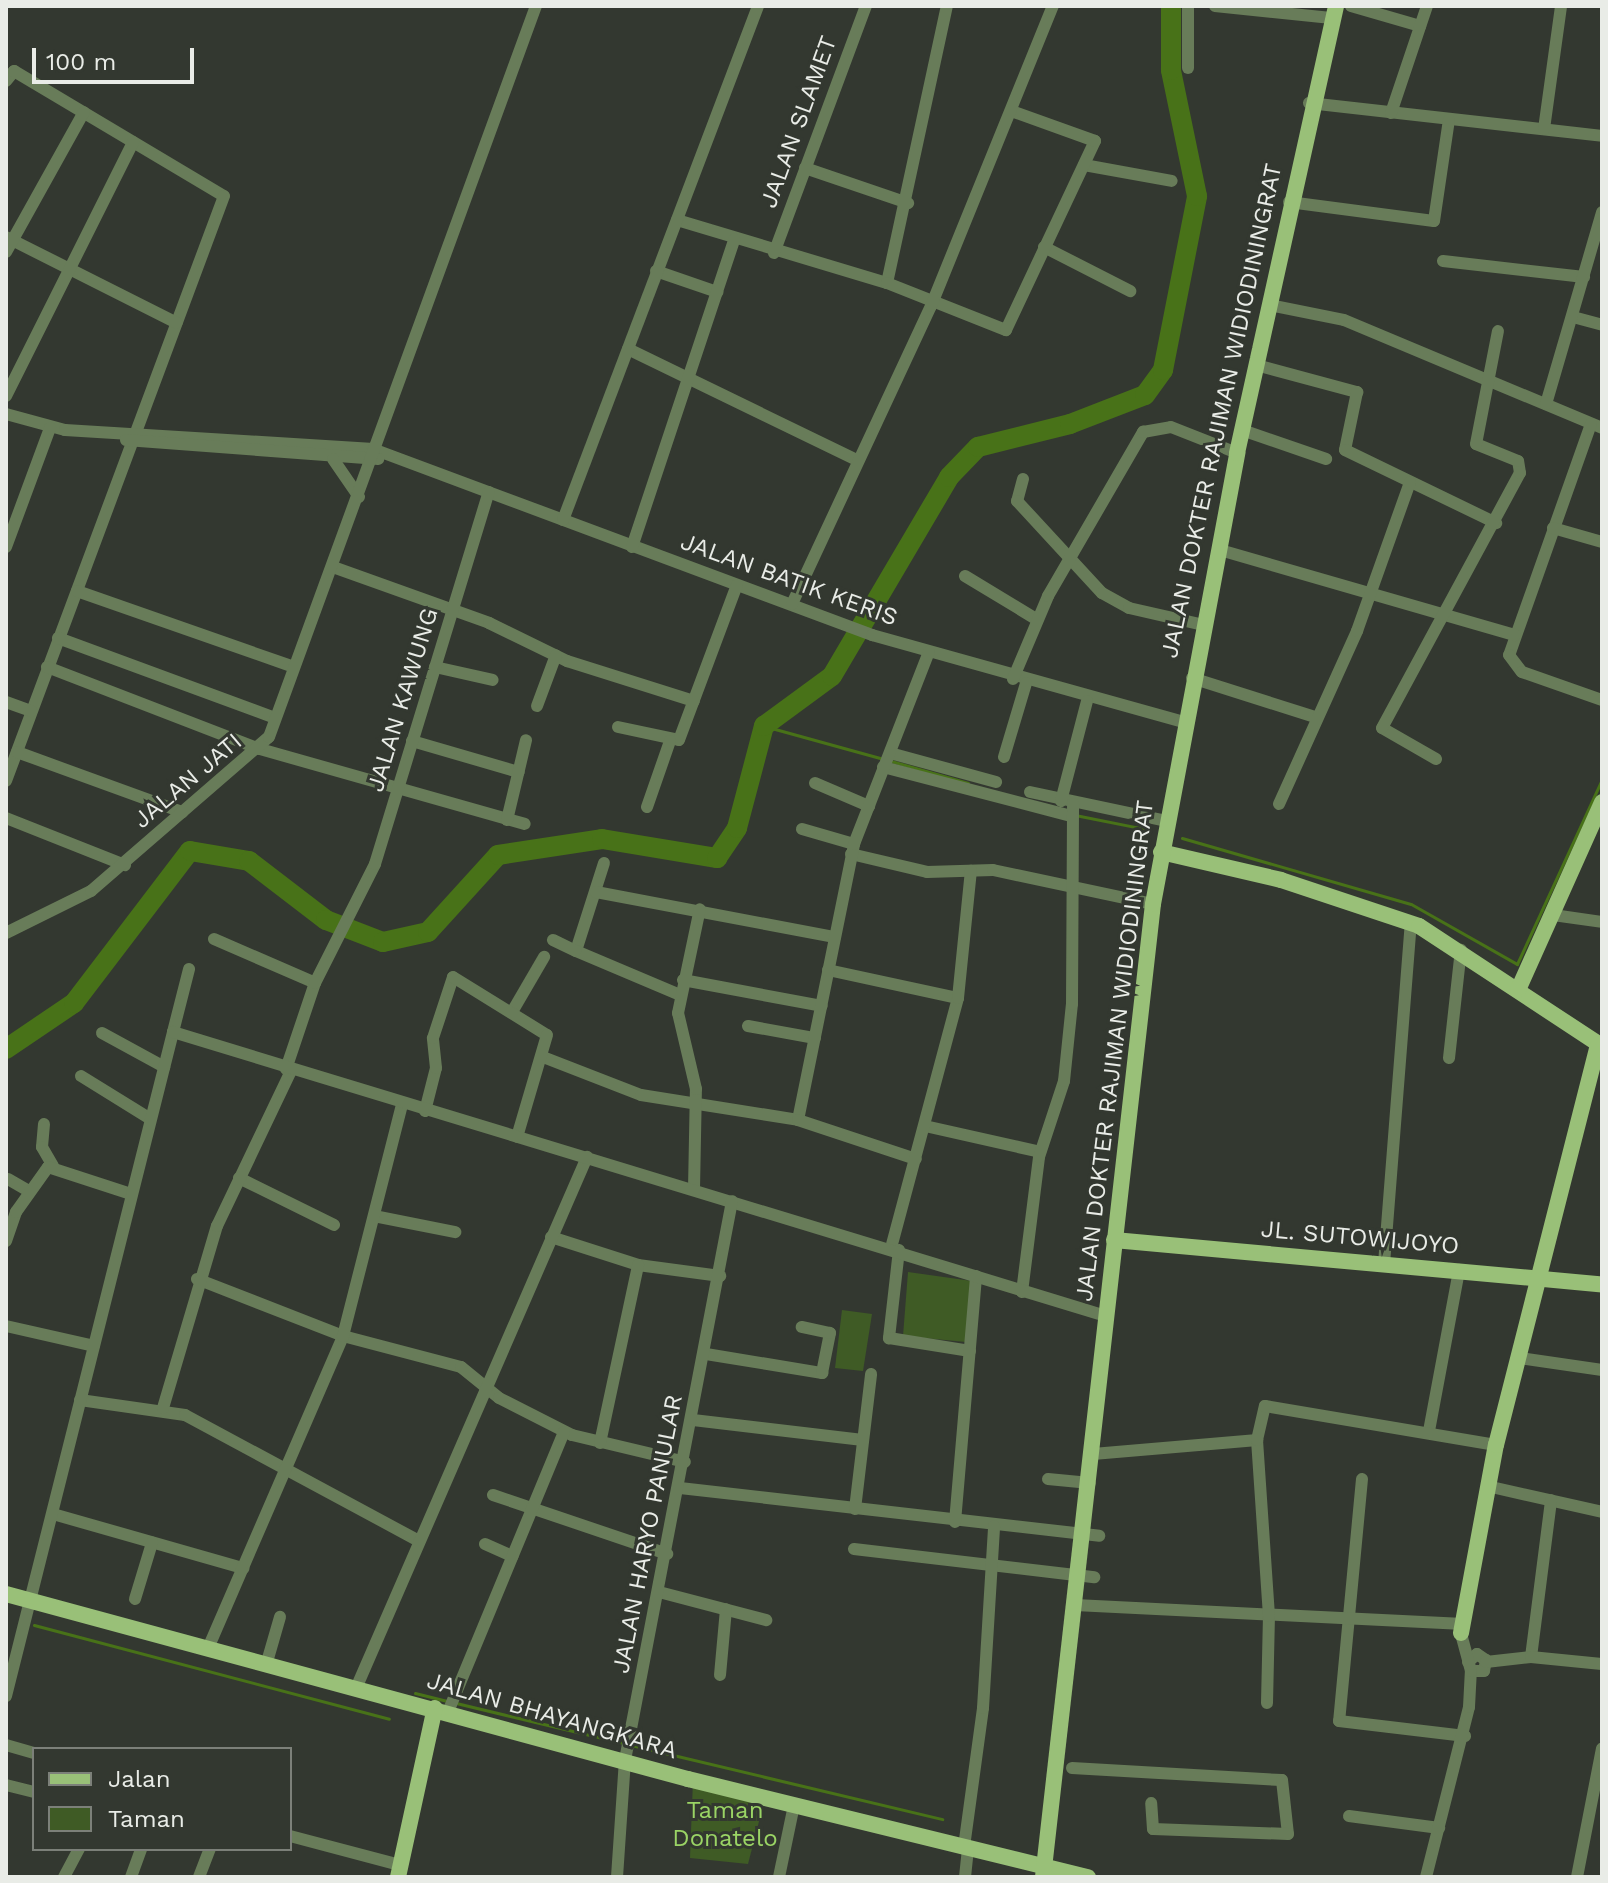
<!DOCTYPE html>
<html>
<head>
<meta charset="utf-8">
<style>
  body { margin:0 }
  #map { position:relative; width:1608px; height:1883px; overflow:hidden; background:#333830; font-family:"Work Sans",sans-serif }
  div>[style] { position:absolute }
  [style*='--x'] { left:calc(var(--x)*1px); top:calc(var(--y)*1px); width:calc(var(--w)*1px); rotate:calc(var(--a)*1deg) }
  .green>* { inset:0; background:#3f5b25 }
  .stream>* { height:3px; margin:-1.5px; padding:0 1.5px; transform-origin:1.5px; border-radius:1.5px; background:#487218 }
  .river>* { height:20px; margin:-10px; padding:0 10px; transform-origin:10px; border-radius:10px; background:#487218 }
  .minor>* { height:12px; margin:-6px; padding:0 6px; transform-origin:6px; border-radius:6px; background:#687c59 }
  .major>* { height:16px; margin:-8px; padding:0 8px; transform-origin:8px; border-radius:8px; background:#99c078 }
  span { translate:-50% -50%; white-space:nowrap; text-align:center; line-height:1.15; -webkit-text-stroke:6px #333830; paint-order:stroke }
  .street-label { font-size:24px; color:#e9ece7 }
  .park-label { font-size:24px; color:#9ad465 }
  .frame { position:absolute; inset:0; border:8px solid #e9ece7; pointer-events:none }
  .legend { position:absolute; left:32px; top:1747px; width:260px; height:104px; box-sizing:border-box; background:#333830; border:2px solid #7c8079; margin:0; padding:10px 14px; list-style:none; font-size:24px; color:#e9ece7 }
  .legend li { display:flex; align-items:center; gap:16px; height:40px }
  .legend b { width:40px; border:2px solid #7c8079 }
  .scale { position:absolute; left:32px; top:48px; width:162px; height:36px; box-sizing:border-box; border:4px solid #e9ece7; border-top:0; padding-left:10px; font-size:24px; line-height:28px; white-space:nowrap; color:#e9ece7; -webkit-text-stroke:6px #333830; paint-order:stroke }
</style>
</head>
<body>
<div id="map">
  <div class="green">
    <div style="clip-path:polygon(908px 1272px,972px 1281px,966px 1342px,903px 1336px)"></div>
    <div style="clip-path:polygon(842px 1310px,872px 1314px,863px 1371px,835px 1368px)"></div>
    <div style="clip-path:polygon(693px 1780px,765px 1798px,748px 1864px,690px 1858px)"></div>
  </div>
  <div class="stream">
    <div style="--x:764;--y:726;--w:124;--a:15.4"></div>
    <div style="--x:891;--y:761;--w:80;--a:15.9"></div>
    <div style="--x:1075;--y:815;--w:76;--a:11.3"></div>
    <div style="--x:1182;--y:838;--w:238;--a:16.1"></div>
    <div style="--x:1411;--y:904;--w:122;--a:29.5"></div>
    <div style="--x:1517;--y:964;--w:204;--a:-65.3"></div>
    <div style="--x:34;--y:1625;--w:367;--a:14.8"></div>
    <div style="--x:415;--y:1693;--w:34;--a:14"></div>
    <div style="--x:456;--y:1703;--w:172;--a:13.5"></div>
    <div style="--x:631;--y:1745;--w:320;--a:13.4"></div>
  </div>
  <div class="river">
    <div style="--x:6;--y:1049;--w:82;--a:-34.1"></div>
    <div style="--x:74;--y:1003;--w:191;--a:-52.7"></div>
    <div style="--x:190;--y:851;--w:60;--a:9.6"></div>
    <div style="--x:249;--y:861;--w:97;--a:37.5"></div>
    <div style="--x:326;--y:920;--w:61;--a:21.1"></div>
    <div style="--x:383;--y:942;--w:46;--a:-12.5"></div>
    <div style="--x:428;--y:932;--w:104;--a:-47.7"></div>
    <div style="--x:498;--y:855;--w:105;--a:-8.7"></div>
    <div style="--x:602;--y:839;--w:117;--a:9.4"></div>
    <div style="--x:717;--y:858;--w:36;--a:-56"></div>
    <div style="--x:737;--y:828;--w:106;--a:-75.2"></div>
    <div style="--x:764;--y:726;--w:84;--a:-36.3"></div>
    <div style="--x:832;--y:676;--w:231;--a:-59.5"></div>
    <div style="--x:949;--y:477;--w:42;--a:-46"></div>
    <div style="--x:978;--y:447;--w:95;--a:-14"></div>
    <div style="--x:1070;--y:424;--w:80;--a:-21.1"></div>
    <div style="--x:1145;--y:395;--w:31;--a:-54"></div>
    <div style="--x:1163;--y:370;--w:177;--a:-78.9"></div>
    <div style="--x:1197;--y:196;--w:129;--a:-101.7"></div>
    <div style="--x:1171;--y:70;--w:64;--a:-90"></div>
  </div>
  <div class="minor">
    <div style="--x:1188;--y:6;--w:62;--a:90"></div>
    <div style="--x:1215;--y:6;--w:117;--a:5.9"></div>
    <div style="--x:1351;--y:6;--w:72;--a:16.2"></div>
    <div style="--x:6;--y:81;--w:13;--a:-51"></div>
    <div style="--x:14;--y:71;--w:244;--a:30.8"></div>
    <div style="--x:224;--y:196;--w:624;--a:110.44"></div>
    <div style="--x:1309;--y:103;--w:295;--a:6.4"></div>
    <div style="--x:1391;--y:113;--w:113;--a:-71.4"></div>
    <div style="--x:1544;--y:129;--w:124;--a:-82.1"></div>
    <div style="--x:1084;--y:165;--w:89;--a:10.3"></div>
    <div style="--x:805;--y:168;--w:109;--a:18.8"></div>
    <div style="--x:1289;--y:202;--w:146;--a:7.5"></div>
    <div style="--x:1434;--y:221;--w:102;--a:-81.6"></div>
    <div style="--x:677;--y:220;--w:219;--a:16.7"></div>
    <div style="--x:887;--y:283;--w:283;--a:-77.8"></div>
    <div style="--x:6;--y:237;--w:191;--a:26.7"></div>
    <div style="--x:1044;--y:247;--w:97;--a:27.1"></div>
    <div style="--x:6;--y:252;--w:160;--a:-60.9"></div>
    <div style="--x:774;--y:253;--w:264;--a:-69.6"></div>
    <div style="--x:1443;--y:261;--w:142;--a:6.5"></div>
    <div style="--x:656;--y:271;--w:65;--a:19"></div>
    <div style="--x:887;--y:283;--w:128;--a:21.6"></div>
    <div style="--x:1006;--y:330;--w:209;--a:-64.8"></div>
    <div style="--x:1095;--y:141;--w:89;--a:-160.3"></div>
    <div style="--x:1269;--y:305;--w:76;--a:11.3"></div>
    <div style="--x:1344;--y:320;--w:280;--a:22.7"></div>
    <div style="--x:1573;--y:317;--w:30;--a:15"></div>
    <div style="--x:628;--y:349;--w:254;--a:25.9"></div>
    <div style="--x:1256;--y:365;--w:105;--a:15"></div>
    <div style="--x:1357;--y:392;--w:59;--a:101.7"></div>
    <div style="--x:1345;--y:450;--w:168;--a:25.8"></div>
    <div style="--x:6;--y:396;--w:284;--a:-63.4"></div>
    <div style="--x:1546;--y:404;--w:200;--a:-73.7"></div>
    <div style="--x:6;--y:414;--w:61;--a:15.2"></div>
    <div style="--x:65;--y:430;--w:309;--a:3.5"></div>
    <div style="--x:373;--y:449;--w:533;--a:20.44"></div>
    <div style="--x:872;--y:635;--w:324;--a:15.6"></div>
    <div style="--x:1591;--y:424;--w:245;--a:109.5"></div>
    <div style="--x:1509;--y:655;--w:21;--a:53"></div>
    <div style="--x:1522;--y:672;--w:85;--a:19.3"></div>
    <div style="--x:1242;--y:430;--w:89;--a:19"></div>
    <div style="--x:126;--y:440;--w:253;--a:4.3"></div>
    <div style="--x:333;--y:459;--w:46;--a:55.6"></div>
    <div style="--x:1023;--y:479;--w:23;--a:105"></div>
    <div style="--x:1017;--y:501;--w:125;--a:47.3"></div>
    <div style="--x:1102;--y:593;--w:31;--a:29"></div>
    <div style="--x:1129;--y:608;--w:76;--a:12.9"></div>
    <div style="--x:563;--y:520;--w:550;--a:-69.22"></div>
    <div style="--x:1553;--y:528;--w:51;--a:15.9"></div>
    <div style="--x:6;--y:547;--w:127;--a:-69.7"></div>
    <div style="--x:632;--y:547;--w:324;--a:-71.6"></div>
    <div style="--x:1220;--y:550;--w:307;--a:16.1"></div>
    <div style="--x:333;--y:567;--w:166;--a:19.7"></div>
    <div style="--x:489;--y:623;--w:87;--a:26"></div>
    <div style="--x:567;--y:661;--w:133;--a:17.5"></div>
    <div style="--x:965;--y:576;--w:83;--a:31.2"></div>
    <div style="--x:77;--y:591;--w:230;--a:19.3"></div>
    <div style="--x:792;--y:604;--w:329;--a:-65"></div>
    <div style="--x:931;--y:306;--w:324;--a:-67.9"></div>
    <div style="--x:58;--y:638;--w:231;--a:20.2"></div>
    <div style="--x:47;--y:667;--w:228;--a:21.1"></div>
    <div style="--x:260;--y:749;--w:275;--a:15.8"></div>
    <div style="--x:435;--y:667;--w:59;--a:12.6"></div>
    <div style="--x:1192;--y:678;--w:129;--a:17.6"></div>
    <div style="--x:1013;--y:679;--w:90;--a:-67.1"></div>
    <div style="--x:1048;--y:596;--w:190;--a:-59.9"></div>
    <div style="--x:1143;--y:432;--w:28;--a:-10"></div>
    <div style="--x:1171;--y:427;--w:71;--a:21.5"></div>
    <div style="--x:6;--y:702;--w:27;--a:20"></div>
    <div style="--x:537;--y:706;--w:54;--a:-69.6"></div>
    <div style="--x:618;--y:727;--w:62;--a:12"></div>
    <div style="--x:679;--y:740;--w:165;--a:-69.5"></div>
    <div style="--x:412;--y:741;--w:111;--a:16.2"></div>
    <div style="--x:17;--y:752;--w:176;--a:20"></div>
    <div style="--x:890;--y:753;--w:110;--a:15.3"></div>
    <div style="--x:1004;--y:757;--w:77;--a:-73.4"></div>
    <div style="--x:1436;--y:759;--w:62;--a:-150.1"></div>
    <div style="--x:1382;--y:728;--w:290;--a:-61.6"></div>
    <div style="--x:1520;--y:473;--w:12;--a:-99"></div>
    <div style="--x:1518;--y:461;--w:45;--a:-158"></div>
    <div style="--x:1476;--y:444;--w:115;--a:-79"></div>
    <div style="--x:883;--y:767;--w:194;--a:14.6"></div>
    <div style="--x:815;--y:783;--w:59;--a:23.1"></div>
    <div style="--x:1030;--y:792;--w:139;--a:12"></div>
    <div style="--x:1061;--y:801;--w:103;--a:-75.4"></div>
    <div style="--x:1279;--y:804;--w:190;--a:-65.7"></div>
    <div style="--x:1357;--y:631;--w:158;--a:-70.4"></div>
    <div style="--x:647;--y:807;--w:70;--a:-70.8"></div>
    <div style="--x:6;--y:818;--w:128;--a:21.6"></div>
    <div style="--x:507;--y:820;--w:82;--a:-76.6"></div>
    <div style="--x:802;--y:829;--w:54;--a:16.1"></div>
    <div style="--x:851;--y:854;--w:78;--a:13.3"></div>
    <div style="--x:927;--y:872;--w:66;--a:-1.7"></div>
    <div style="--x:993;--y:870;--w:164;--a:12"></div>
    <div style="--x:604;--y:863;--w:92;--a:107.7"></div>
    <div style="--x:576;--y:951;--w:113;--a:22.9"></div>
    <div style="--x:596;--y:892;--w:243;--a:10.7"></div>
    <div style="--x:1553;--y:915;--w:49;--a:8.1"></div>
    <div style="--x:6;--y:933;--w:95;--a:-26.3"></div>
    <div style="--x:91;--y:891;--w:235;--a:-40.9"></div>
    <div style="--x:269;--y:737;--w:778;--a:-69.94"></div>
    <div style="--x:214;--y:939;--w:110;--a:23.5"></div>
    <div style="--x:553;--y:940;--w:25;--a:26"></div>
    <div style="--x:828;--y:970;--w:133;--a:12.2"></div>
    <div style="--x:683;--y:980;--w:141;--a:10.6"></div>
    <div style="--x:512;--y:1012;--w:64;--a:-59.8"></div>
    <div style="--x:748;--y:1026;--w:68;--a:10.2"></div>
    <div style="--x:173;--y:1032;--w:65;--a:-75.7"></div>
    <div style="--x:102;--y:1033;--w:71;--a:28.7"></div>
    <div style="--x:543;--y:1057;--w:105;--a:21.2"></div>
    <div style="--x:641;--y:1095;--w:159;--a:9"></div>
    <div style="--x:798;--y:1120;--w:282;--a:-78.5"></div>
    <div style="--x:854;--y:844;--w:206;--a:-68.7"></div>
    <div style="--x:1449;--y:1058;--w:109;--a:-83.7"></div>
    <div style="--x:286;--y:1069;--w:91;--a:-71.4"></div>
    <div style="--x:315;--y:983;--w:133;--a:-63.2"></div>
    <div style="--x:375;--y:864;--w:389;--a:-73"></div>
    <div style="--x:81;--y:1076;--w:80;--a:31.7"></div>
    <div style="--x:425;--y:1111;--w:44;--a:-75.7"></div>
    <div style="--x:436;--y:1068;--w:30;--a:-96"></div>
    <div style="--x:433;--y:1038;--w:64;--a:-71.8"></div>
    <div style="--x:453;--y:977;--w:110;--a:31.7"></div>
    <div style="--x:547;--y:1035;--w:106;--a:106.4"></div>
    <div style="--x:798;--y:1120;--w:124;--a:18.3"></div>
    <div style="--x:44;--y:1124;--w:23;--a:95"></div>
    <div style="--x:42;--y:1147;--w:22;--a:60"></div>
    <div style="--x:925;--y:1126;--w:118;--a:12.7"></div>
    <div style="--x:239;--y:1178;--w:106;--a:26.3"></div>
    <div style="--x:8;--y:1179;--w:24;--a:30"></div>
    <div style="--x:694;--y:1189;--w:100;--a:-88.9"></div>
    <div style="--x:696;--y:1089;--w:78;--a:-103.3"></div>
    <div style="--x:678;--y:1013;--w:106;--a:-78.1"></div>
    <div style="--x:374;--y:1216;--w:83;--a:11.2"></div>
    <div style="--x:551;--y:1237;--w:91;--a:17.8"></div>
    <div style="--x:638;--y:1265;--w:83;--a:7.6"></div>
    <div style="--x:6;--y:1241;--w:31;--a:-71"></div>
    <div style="--x:16;--y:1212;--w:55;--a:-54.6"></div>
    <div style="--x:48;--y:1167;--w:84;--a:18"></div>
    <div style="--x:891;--y:1248;--w:259;--a:-75"></div>
    <div style="--x:958;--y:998;--w:128;--a:-84.2"></div>
    <div style="--x:899;--y:1250;--w:89;--a:96.5"></div>
    <div style="--x:889;--y:1338;--w:82;--a:9.1"></div>
    <div style="--x:1384;--y:1264;--w:343;--a:-85.5"></div>
    <div style="--x:197;--y:1279;--w:157;--a:21.3"></div>
    <div style="--x:343;--y:1336;--w:122;--a:14.7"></div>
    <div style="--x:461;--y:1367;--w:49;--a:39.2"></div>
    <div style="--x:499;--y:1398;--w:82;--a:26.9"></div>
    <div style="--x:572;--y:1435;--w:116;--a:13.4"></div>
    <div style="--x:1022;--y:1292;--w:136;--a:-82.8"></div>
    <div style="--x:1039;--y:1157;--w:80;--a:-71.8"></div>
    <div style="--x:1064;--y:1081;--w:77;--a:-84.1"></div>
    <div style="--x:1072;--y:1004;--w:200;--a:-89.7"></div>
    <div style="--x:6;--y:1326;--w:90;--a:12.8"></div>
    <div style="--x:706;--y:1354;--w:118;--a:9.3"></div>
    <div style="--x:822;--y:1373;--w:41;--a:-78.7"></div>
    <div style="--x:830;--y:1333;--w:29;--a:-168"></div>
    <div style="--x:1520;--y:1358;--w:83;--a:8.3"></div>
    <div style="--x:80;--y:1400;--w:106;--a:8.1"></div>
    <div style="--x:185;--y:1415;--w:266;--a:28.3"></div>
    <div style="--x:163;--y:1408;--w:190;--a:-73.5"></div>
    <div style="--x:217;--y:1226;--w:172;--a:-64.5"></div>
    <div style="--x:693;--y:1420;--w:171;--a:6.7"></div>
    <div style="--x:1429;--y:1431;--w:164;--a:-79.4"></div>
    <div style="--x:600;--y:1443;--w:182;--a:-77.9"></div>
    <div style="--x:1093;--y:1454;--w:165;--a:-4.9"></div>
    <div style="--x:1048;--y:1479;--w:42;--a:5.4"></div>
    <div style="--x:1362;--y:1479;--w:243;--a:95.4"></div>
    <div style="--x:1339;--y:1721;--w:127;--a:6.8"></div>
    <div style="--x:1487;--y:1486;--w:118;--a:12.7"></div>
    <div style="--x:680;--y:1488;--w:422;--a:6.5"></div>
    <div style="--x:493;--y:1495;--w:184;--a:18.7"></div>
    <div style="--x:855;--y:1509;--w:136;--a:-83.2"></div>
    <div style="--x:53;--y:1514;--w:198;--a:15.9"></div>
    <div style="--x:955;--y:1522;--w:247;--a:-85.1"></div>
    <div style="--x:485;--y:1544;--w:30;--a:24"></div>
    <div style="--x:854;--y:1549;--w:242;--a:6.7"></div>
    <div style="--x:659;--y:1592;--w:111;--a:14.7"></div>
    <div style="--x:135;--y:1599;--w:59;--a:-73.1"></div>
    <div style="--x:1075;--y:1605;--w:384;--a:2.8"></div>
    <div style="--x:209;--y:1646;--w:338;--a:-66.6"></div>
    <div style="--x:343;--y:1336;--w:239;--a:-75.7"></div>
    <div style="--x:1531;--y:1657;--w:158;--a:-82.7"></div>
    <div style="--x:267;--y:1662;--w:47;--a:-73.9"></div>
    <div style="--x:1468;--y:1662;--w:12;--a:-42"></div>
    <div style="--x:1477;--y:1654;--w:11;--a:34"></div>
    <div style="--x:1486;--y:1660;--w:11;--a:100"></div>
    <div style="--x:1484;--y:1671;--w:13;--a:180"></div>
    <div style="--x:1486;--y:1662;--w:45;--a:-6.3"></div>
    <div style="--x:1531;--y:1657;--w:71;--a:5.6"></div>
    <div style="--x:720;--y:1675;--w:66;--a:-84.8"></div>
    <div style="--x:357;--y:1686;--w:577;--a:-66.5"></div>
    <div style="--x:6;--y:1696;--w:685;--a:-75.88"></div>
    <div style="--x:173;--y:1032;--w:975;--a:16.93"></div>
    <div style="--x:1267;--y:1703;--w:87;--a:-88.7"></div>
    <div style="--x:1269;--y:1616;--w:176;--a:-93.9"></div>
    <div style="--x:1257;--y:1440;--w:35;--a:-77"></div>
    <div style="--x:1265;--y:1406;--w:234;--a:9.6"></div>
    <div style="--x:448;--y:1712;--w:303;--a:-67.5"></div>
    <div style="--x:6;--y:1745;--w:29;--a:16"></div>
    <div style="--x:1072;--y:1768;--w:210;--a:3.3"></div>
    <div style="--x:1282;--y:1780;--w:54;--a:83.7"></div>
    <div style="--x:1288;--y:1834;--w:135;--a:-177.9"></div>
    <div style="--x:1153;--y:1829;--w:26;--a:-94"></div>
    <div style="--x:6;--y:1785;--w:29;--a:14"></div>
    <div style="--x:1349;--y:1816;--w:91;--a:7.6"></div>
    <div style="--x:290;--y:1836;--w:114;--a:14.8"></div>
    <div style="--x:964;--y:1847;--w:140;--a:-82.2"></div>
    <div style="--x:983;--y:1708;--w:182;--a:-86.5"></div>
    <div style="--x:64;--y:1877;--w:32;--a:-62"></div>
    <div style="--x:131;--y:1877;--w:30;--a:-70"></div>
    <div style="--x:199;--y:1877;--w:30;--a:-69"></div>
    <div style="--x:617;--y:1877;--w:117;--a:-86.1"></div>
    <div style="--x:625;--y:1760;--w:569;--a:-79.16"></div>
    <div style="--x:779;--y:1877;--w:74;--a:-78.2"></div>
    <div style="--x:965;--y:1877;--w:29;--a:-84"></div>
    <div style="--x:1426;--y:1877;--w:175;--a:-75.8"></div>
    <div style="--x:1469;--y:1707;--w:36;--a:-87"></div>
    <div style="--x:1471;--y:1671;--w:39;--a:-105"></div>
    <div style="--x:1577;--y:1877;--w:131;--a:-79"></div>
  </div>
  <div class="major">
    <div style="--x:1161;--y:852;--w:123;--a:13.1"></div>
    <div style="--x:1281;--y:880;--w:145;--a:18.4"></div>
    <div style="--x:1419;--y:926;--w:219;--a:33.3"></div>
    <div style="--x:1518;--y:990;--w:206;--a:-65.9"></div>
    <div style="--x:1114;--y:1240;--w:490;--a:5.2"></div>
    <div style="--x:6;--y:1594;--w:707;--a:15.18"></div>
    <div style="--x:688;--y:1779;--w:412;--a:13.8"></div>
    <div style="--x:1461;--y:1633;--w:191;--a:-79.5"></div>
    <div style="--x:1496;--y:1445;--w:413;--a:-75.7"></div>
    <div style="--x:398;--y:1877;--w:173;--a:-77.7"></div>
    <div style="--x:1043;--y:1877;--w:979;--a:-83.55"></div>
    <div style="--x:1153;--y:904;--w:459;--a:-79.4"></div>
    <div style="--x:1237;--y:453;--w:458;--a:-77.5"></div>
  </div>
  <div class="street-label">
    <span style="left:799px;top:122px;rotate:-70deg">JALAN SLAMET</span>
    <span style="left:1222px;top:411px;rotate:-78deg">JALAN DOKTER RAJIMAN WIDIODININGRAT</span>
    <span style="left:789px;top:580px;rotate:20deg">JALAN BATIK KERIS</span>
    <span style="left:403px;top:700px;rotate:-73deg">JALAN KAWUNG</span>
    <span style="left:188px;top:781px;rotate:-40deg">JALAN JATI</span>
    <span style="left:1115px;top:1051px;rotate:-83deg">JALAN DOKTER RAJIMAN WIDIODININGRAT</span>
    <span style="left:1360px;top:1238px;rotate:5deg">JL. SUTOWIJOYO</span>
    <span style="left:648px;top:1534px;rotate:-79deg">JALAN HARYO PANULAR</span>
    <span style="left:552px;top:1716px;rotate:16deg">JALAN BHAYANGKARA</span>
  </div>
  <div class="park-label">
    <span style="left:725px;top:1825px">Taman<br>Donatelo</span>
  </div>
  <div class="frame"></div>
  <ul class="legend">
  <li><b style="height:10px;background:#99c078"></b>Jalan</li>
  <li><b style="height:22px;background:#3f5b25"></b>Taman</li>
  </ul>
  <div class="scale">100 m</div>
</div>
</body>
</html>
